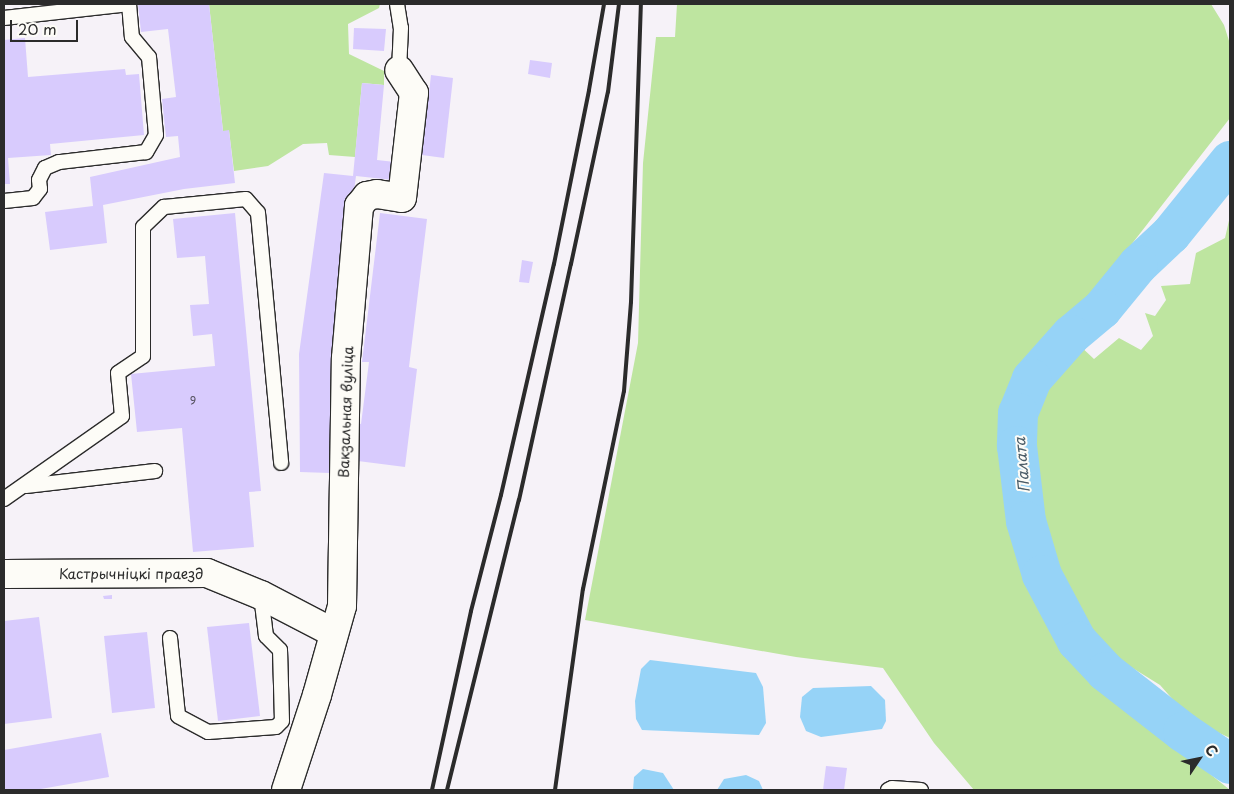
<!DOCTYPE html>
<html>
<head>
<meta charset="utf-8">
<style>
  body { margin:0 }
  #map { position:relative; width:1234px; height:794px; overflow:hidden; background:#f6f2f8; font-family:"Playpen Sans",sans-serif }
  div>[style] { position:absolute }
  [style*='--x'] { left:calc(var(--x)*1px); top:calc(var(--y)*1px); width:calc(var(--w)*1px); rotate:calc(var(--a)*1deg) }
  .green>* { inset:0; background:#bee5a0 }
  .water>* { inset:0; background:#96d3f7 }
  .river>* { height:40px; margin:-20px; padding:0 20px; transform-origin:20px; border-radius:20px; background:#96d3f7 }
  .building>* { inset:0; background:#d8cbfd }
  .roads { filter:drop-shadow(1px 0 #2b2b2b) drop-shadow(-1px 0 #2b2b2b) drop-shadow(0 1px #2b2b2b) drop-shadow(0 -1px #2b2b2b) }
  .lane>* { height:14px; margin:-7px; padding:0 7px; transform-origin:7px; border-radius:7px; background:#fdfcf7 }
  .street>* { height:28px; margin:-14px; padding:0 14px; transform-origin:14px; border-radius:14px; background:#fdfcf7 }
  .rail>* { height:4px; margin:-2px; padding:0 2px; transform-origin:2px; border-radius:2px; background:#2b2b2b }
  span { translate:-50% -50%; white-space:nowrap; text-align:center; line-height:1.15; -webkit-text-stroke:4px #fdfcf7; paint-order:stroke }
  .number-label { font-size:11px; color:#565360 }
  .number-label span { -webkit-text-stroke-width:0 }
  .street-label { font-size:14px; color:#2b2b2b }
  .water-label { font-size:15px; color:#4b5d68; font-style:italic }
  .frame { position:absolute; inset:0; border:5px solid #2b2b2b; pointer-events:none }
  .north { position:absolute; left:1174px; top:734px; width:50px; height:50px; -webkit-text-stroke:4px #fdfcf7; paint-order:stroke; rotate:56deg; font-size:14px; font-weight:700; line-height:20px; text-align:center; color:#2b2b2b }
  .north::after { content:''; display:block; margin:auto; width:18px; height:22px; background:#2b2b2b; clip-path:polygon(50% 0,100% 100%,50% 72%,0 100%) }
  .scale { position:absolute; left:10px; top:20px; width:68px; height:22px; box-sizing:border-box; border:2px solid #2b2b2b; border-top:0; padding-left:6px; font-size:15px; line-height:18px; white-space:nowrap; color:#2b2b2b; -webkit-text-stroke:4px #fdfcf7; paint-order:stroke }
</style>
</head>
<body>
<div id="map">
  <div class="green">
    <div style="clip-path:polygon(209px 4px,380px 4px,379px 8px,348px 24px,349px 54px,384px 71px,384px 85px,362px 83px,355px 157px,329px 155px,327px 143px,303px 144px,268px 166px,234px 171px,229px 131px,223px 131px)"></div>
    <div style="clip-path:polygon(677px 4px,1211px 4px,1224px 25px,1230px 44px,1230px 118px,1099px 286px,1061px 322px,1022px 368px,999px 417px,1004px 484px,1011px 526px,1028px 578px,1068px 653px,1095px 682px,1230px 790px,974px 790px,934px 743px,883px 668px,796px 657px,585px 620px,638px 343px,643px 163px,656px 37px,675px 37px)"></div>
    <div style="clip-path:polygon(1230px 216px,1230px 738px,1191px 720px,1160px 685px,1118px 659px,1091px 634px,1066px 588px,1044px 520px,1036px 476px,1034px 437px,1035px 419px,1044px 388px,1078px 344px,1094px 359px,1119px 338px,1141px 350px,1153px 336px,1145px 313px,1155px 316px,1166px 300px,1161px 286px,1190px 284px,1196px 253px,1225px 238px)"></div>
  </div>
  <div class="water">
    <div style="clip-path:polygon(650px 660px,756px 673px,763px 687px,766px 723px,759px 735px,642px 730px,636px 719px,635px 701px,641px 669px)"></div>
    <div style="clip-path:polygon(871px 686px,885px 700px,886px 721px,882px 729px,821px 737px,806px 731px,800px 717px,802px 697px,813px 688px)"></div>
    <div style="clip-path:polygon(643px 769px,663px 773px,674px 790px,633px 790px,634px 777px)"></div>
    <div style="clip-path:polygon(746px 775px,759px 781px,763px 790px,717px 790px,724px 779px)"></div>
  </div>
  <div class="river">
    <div style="--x:1230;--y:161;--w:94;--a:128.9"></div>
    <div style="--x:1171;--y:234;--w:45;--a:136.8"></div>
    <div style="--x:1138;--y:265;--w:57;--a:129.3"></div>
    <div style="--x:1102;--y:309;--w:40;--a:140"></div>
    <div style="--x:1071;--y:335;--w:59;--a:131.6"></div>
    <div style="--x:1032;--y:379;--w:37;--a:112"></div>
    <div style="--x:1018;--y:413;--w:33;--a:92"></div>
    <div style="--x:1017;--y:446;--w:76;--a:83.2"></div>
    <div style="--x:1026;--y:521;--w:56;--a:73.5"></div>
    <div style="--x:1042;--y:575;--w:75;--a:62.1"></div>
    <div style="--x:1077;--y:641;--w:42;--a:46.9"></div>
    <div style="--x:1106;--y:672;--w:98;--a:37.9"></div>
    <div style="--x:1183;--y:732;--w:57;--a:34.2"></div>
  </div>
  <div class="building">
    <div style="clip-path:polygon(138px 4px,209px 4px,223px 131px,229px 130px,235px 183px,184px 189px,103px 205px,107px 243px,50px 250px,45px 212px,93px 206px,90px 177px,180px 157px,178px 136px,166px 137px,162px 99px,176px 97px,168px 29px,141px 32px)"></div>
    <div style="clip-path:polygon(354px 28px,386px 29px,384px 51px,353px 49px)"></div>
    <div style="clip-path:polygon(25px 38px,28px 77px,125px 69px,126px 75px,139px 74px,144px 135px,50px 144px,51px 155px,8px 158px,10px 184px,4px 184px,4px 40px)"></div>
    <div style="clip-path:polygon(530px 60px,552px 63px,550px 78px,528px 74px)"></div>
    <div style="clip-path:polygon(431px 75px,453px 78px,444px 158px,422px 155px)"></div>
    <div style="clip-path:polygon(362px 83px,384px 85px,377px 160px,404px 163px,402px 181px,356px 176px,332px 357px,330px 473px,300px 472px,299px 354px,324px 173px,353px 176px)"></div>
    <div style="clip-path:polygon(235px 213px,261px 491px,249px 492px,254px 547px,193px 552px,182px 428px,137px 432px,131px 374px,215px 366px,212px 334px,193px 336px,190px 305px,209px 304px,205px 256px,177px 258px,173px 219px)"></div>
    <div style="clip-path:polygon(380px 213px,427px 219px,409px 367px,417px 369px,405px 467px,350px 460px,354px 423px,361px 424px,369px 362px,362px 362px)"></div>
    <div style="clip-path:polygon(522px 260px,533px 262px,529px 283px,519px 282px)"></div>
    <div style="clip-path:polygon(112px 595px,112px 599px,104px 599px,103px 596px)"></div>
    <div style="clip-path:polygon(39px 617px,52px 718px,4px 724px,4px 621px)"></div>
    <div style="clip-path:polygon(249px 623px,260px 716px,218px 721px,207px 627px)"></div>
    <div style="clip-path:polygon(147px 632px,155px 708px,112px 713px,104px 636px)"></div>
    <div style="clip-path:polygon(101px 733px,109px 777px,35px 790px,4px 790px,4px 750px)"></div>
    <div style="clip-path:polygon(826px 766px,847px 768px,844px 790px,823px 790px)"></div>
  </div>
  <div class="roads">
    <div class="lane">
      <div style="--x:397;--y:4;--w:24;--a:81"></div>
      <div style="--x:401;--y:28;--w:42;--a:92.7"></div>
      <div style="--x:4;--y:18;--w:126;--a:-6.4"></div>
      <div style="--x:129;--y:4;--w:33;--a:85"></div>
      <div style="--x:132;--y:37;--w:26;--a:50"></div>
      <div style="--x:149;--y:57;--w:78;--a:84.9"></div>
      <div style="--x:156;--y:135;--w:20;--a:120"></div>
      <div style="--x:146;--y:152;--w:88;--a:173.4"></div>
      <div style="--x:59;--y:162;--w:15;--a:157"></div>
      <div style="--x:45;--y:168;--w:13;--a:117"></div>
      <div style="--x:39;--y:180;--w:9;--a:84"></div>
      <div style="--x:40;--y:189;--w:11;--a:128"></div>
      <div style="--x:33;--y:198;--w:29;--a:174"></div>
      <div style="--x:26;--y:486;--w:130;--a:-6.6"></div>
      <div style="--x:4;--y:499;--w:144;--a:-35.1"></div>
      <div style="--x:122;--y:416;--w:43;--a:-95.3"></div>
      <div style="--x:118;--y:373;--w:30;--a:-34"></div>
      <div style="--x:143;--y:356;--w:129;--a:-90"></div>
      <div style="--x:143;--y:227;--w:29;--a:-44"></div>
      <div style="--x:164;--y:207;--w:82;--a:-5.6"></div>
      <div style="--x:246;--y:199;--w:18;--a:49"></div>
      <div style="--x:258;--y:213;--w:251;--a:84.7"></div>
      <div style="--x:170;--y:638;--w:78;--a:84.1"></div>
      <div style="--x:178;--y:716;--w:34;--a:28"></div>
      <div style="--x:208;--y:732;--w:68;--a:-4.2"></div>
      <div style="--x:276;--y:727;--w:8;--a:-45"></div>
      <div style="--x:282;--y:721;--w:71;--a:-91.6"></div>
      <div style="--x:280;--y:650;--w:20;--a:-135"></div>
      <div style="--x:266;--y:636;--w:41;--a:-97"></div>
      <div style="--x:888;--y:790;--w:4;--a:-27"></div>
      <div style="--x:892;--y:788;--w:29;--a:4"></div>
    </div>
    <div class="street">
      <div style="--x:4;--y:574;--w:203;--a:-0.3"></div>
      <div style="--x:207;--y:573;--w:58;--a:22.2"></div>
      <div style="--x:261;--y:595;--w:82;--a:27.5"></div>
      <div style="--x:286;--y:790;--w:100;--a:-71.9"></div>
      <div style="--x:317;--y:695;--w:92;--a:-74.3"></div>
      <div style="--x:342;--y:606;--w:248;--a:-89.1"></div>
      <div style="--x:346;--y:358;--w:153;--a:-85.1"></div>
      <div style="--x:359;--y:206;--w:13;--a:-51"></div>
      <div style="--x:367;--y:196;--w:10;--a:-11"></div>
      <div style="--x:377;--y:194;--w:25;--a:9"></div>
      <div style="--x:402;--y:198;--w:106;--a:-83.5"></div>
      <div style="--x:414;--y:93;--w:27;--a:-123"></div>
    </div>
  </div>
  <div class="rail">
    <div style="--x:432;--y:790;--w:183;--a:-77.7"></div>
    <div style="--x:471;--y:611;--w:120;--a:-75.5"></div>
    <div style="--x:501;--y:495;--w:237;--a:-77.1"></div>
    <div style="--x:554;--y:264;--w:177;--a:-78.6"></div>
    <div style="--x:589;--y:90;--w:87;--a:-80.1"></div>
    <div style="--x:447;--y:790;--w:299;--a:-76.1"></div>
    <div style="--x:519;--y:500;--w:242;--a:-77.6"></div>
    <div style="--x:571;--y:264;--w:176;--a:-77.9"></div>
    <div style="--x:608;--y:92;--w:89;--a:-82.9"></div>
    <div style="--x:555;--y:790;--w:203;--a:-82.1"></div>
    <div style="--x:583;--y:589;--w:202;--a:-78.3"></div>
    <div style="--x:624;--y:391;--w:89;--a:-85.5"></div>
    <div style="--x:631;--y:302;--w:298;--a:-88.1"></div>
  </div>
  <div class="number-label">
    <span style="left:193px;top:401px">9</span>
  </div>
  <div class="street-label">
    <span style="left:346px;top:412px;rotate:-88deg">Вакзальная вуліца</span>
    <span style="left:131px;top:574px">Кастрычніцкі праезд</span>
  </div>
  <div class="water-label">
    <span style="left:1021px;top:465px;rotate:-95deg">Палата</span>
  </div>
  <div class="frame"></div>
  <div class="north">С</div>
  <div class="scale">20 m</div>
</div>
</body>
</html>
